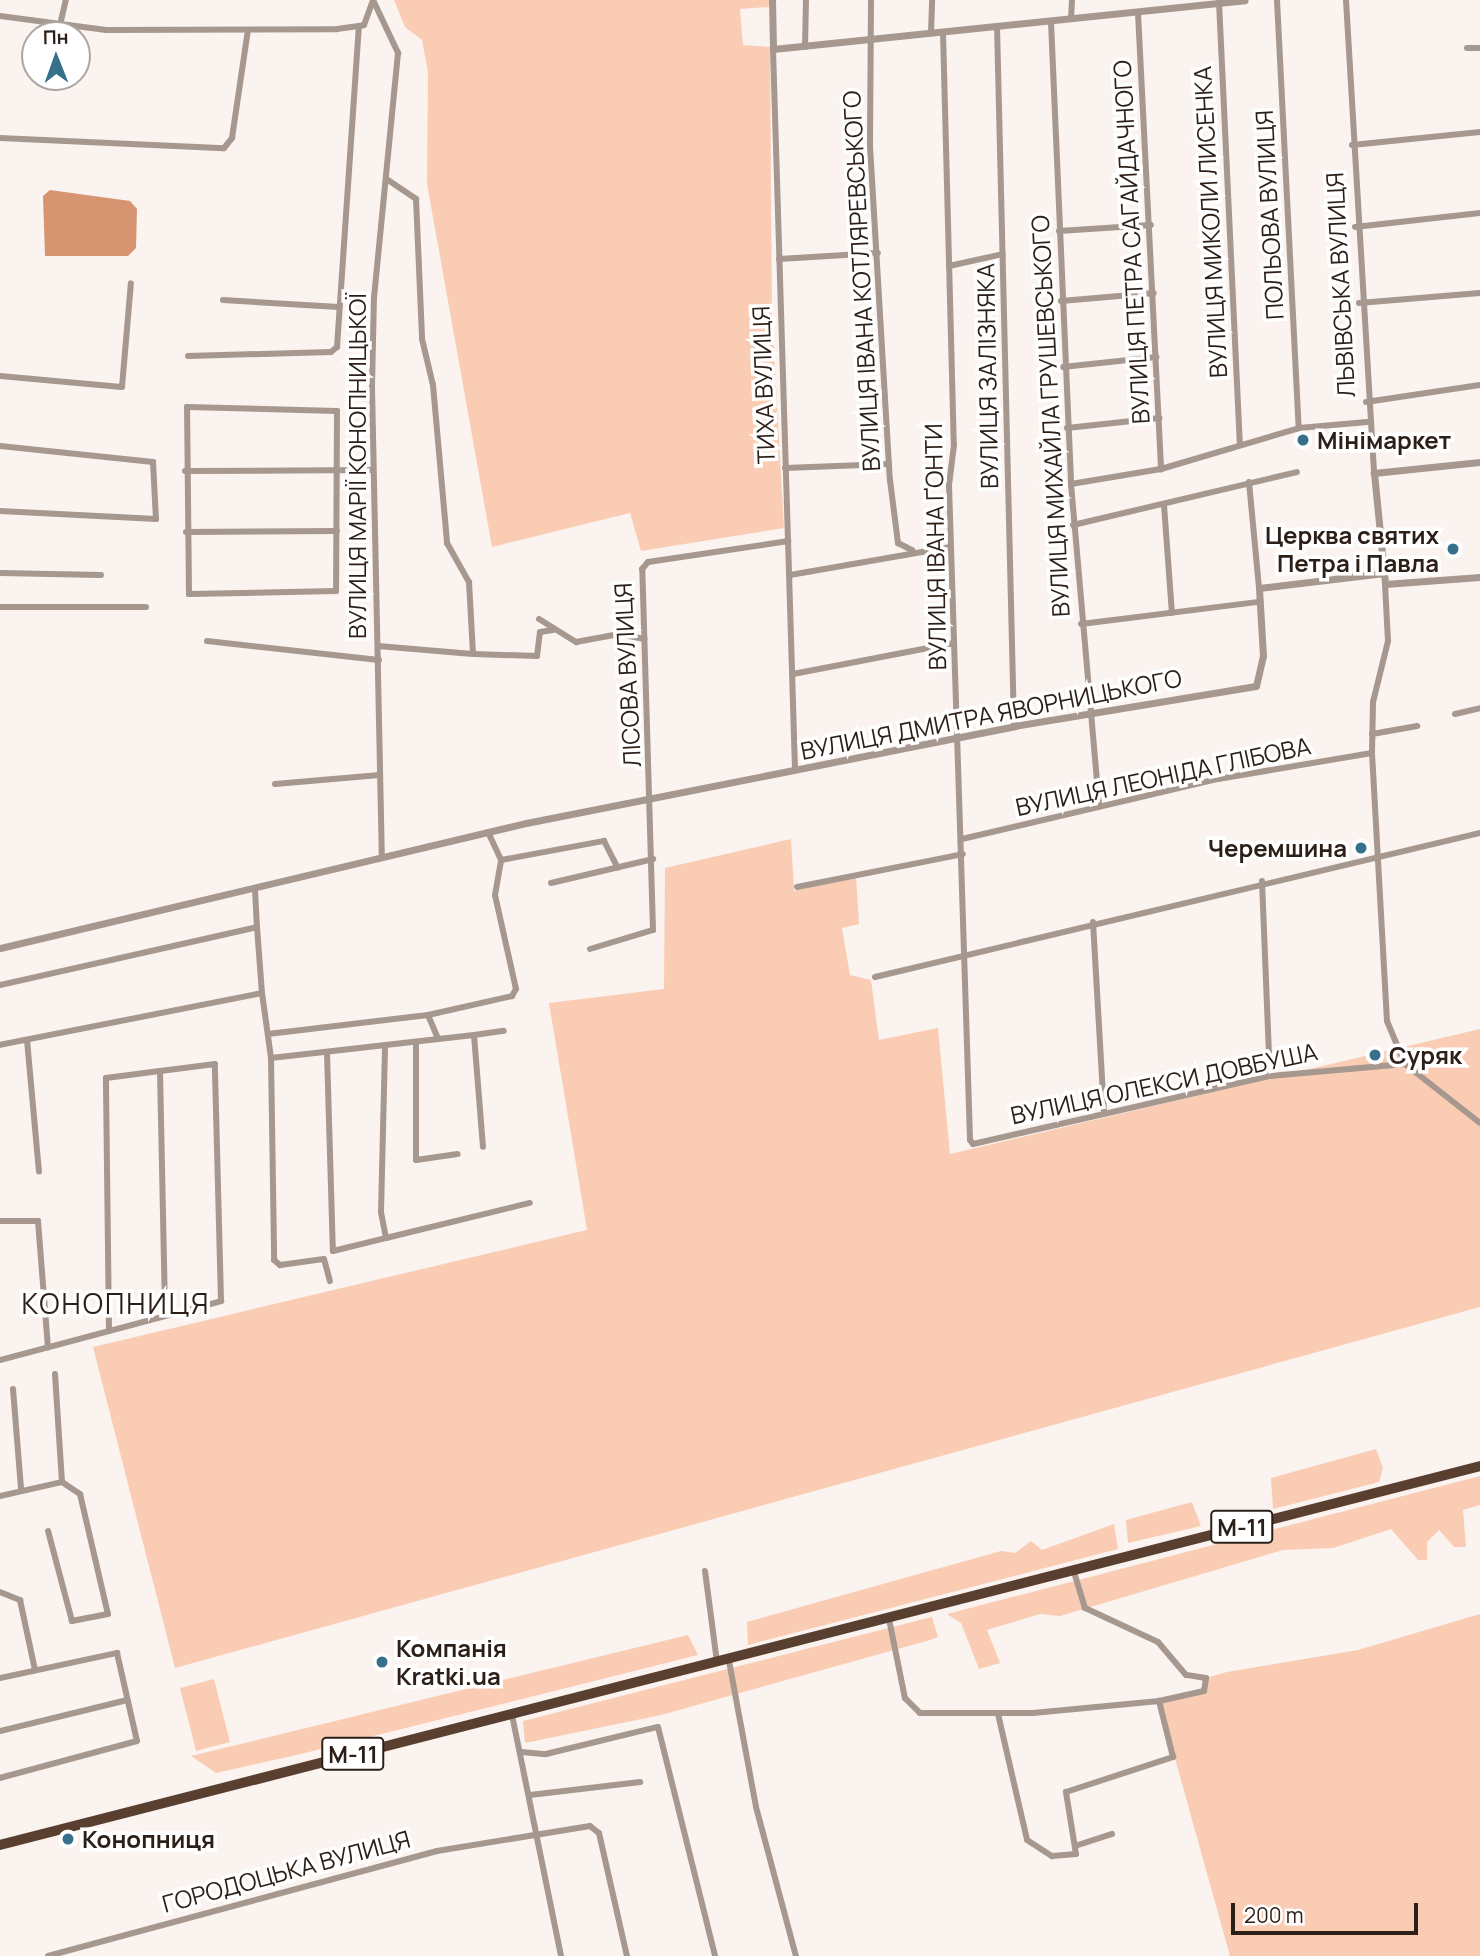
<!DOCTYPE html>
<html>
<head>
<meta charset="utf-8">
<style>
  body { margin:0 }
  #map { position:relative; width:1480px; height:1956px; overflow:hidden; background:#faf3ef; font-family:Manrope,sans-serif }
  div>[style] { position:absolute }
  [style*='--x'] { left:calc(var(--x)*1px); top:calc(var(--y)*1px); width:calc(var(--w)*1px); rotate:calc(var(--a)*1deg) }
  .green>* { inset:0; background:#faccb3 }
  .water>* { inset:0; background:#d69570 }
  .minor>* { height:6px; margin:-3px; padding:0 3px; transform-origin:3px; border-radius:3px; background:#a6978f }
  .tertiary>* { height:7px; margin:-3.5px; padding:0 3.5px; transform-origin:3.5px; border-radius:3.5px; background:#a6978f }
  .trunk>* { height:10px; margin:-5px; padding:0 5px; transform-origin:5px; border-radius:5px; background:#593f30 }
  .dots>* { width:19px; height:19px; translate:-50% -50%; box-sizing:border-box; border:4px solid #fff; border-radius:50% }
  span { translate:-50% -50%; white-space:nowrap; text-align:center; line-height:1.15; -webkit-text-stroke:7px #fff; paint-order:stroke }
  .shield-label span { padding:2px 5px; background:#fff; border:2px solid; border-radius:5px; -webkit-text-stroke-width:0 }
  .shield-label { font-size:23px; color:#2c1f18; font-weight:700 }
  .street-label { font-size:24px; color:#2c1f18 }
  .poi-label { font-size:24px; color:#2c1f18; font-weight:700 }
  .left { translate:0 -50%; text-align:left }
  .right { translate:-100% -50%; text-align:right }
  .quarter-label { font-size:28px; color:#2c1f18; letter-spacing:2px }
  .north { position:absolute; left:21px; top:21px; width:70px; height:70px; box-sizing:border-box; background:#fff; border:2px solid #aba5a3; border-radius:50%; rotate:359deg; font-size:19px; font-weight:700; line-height:28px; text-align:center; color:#2c1f18 }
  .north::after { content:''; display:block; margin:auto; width:24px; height:32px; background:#37708a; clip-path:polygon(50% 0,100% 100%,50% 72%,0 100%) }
  .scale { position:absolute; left:1231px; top:1903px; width:187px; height:32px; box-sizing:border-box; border:4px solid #2c1f18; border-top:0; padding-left:9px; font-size:21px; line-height:24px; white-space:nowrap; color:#2c1f18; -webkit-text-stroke:5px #fff; paint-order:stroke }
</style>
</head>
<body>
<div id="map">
  <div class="green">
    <div style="clip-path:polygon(394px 0,769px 0,769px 7px,740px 9px,743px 45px,770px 47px,772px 315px,784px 528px,641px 551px,630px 513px,492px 547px,427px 184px,428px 72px,422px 40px,405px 27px)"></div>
    <div style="clip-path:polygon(791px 839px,794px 891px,856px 876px,859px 924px,842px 928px,850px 975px,871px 980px,879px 1040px,938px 1028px,950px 1154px,1480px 1029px,1480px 1307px,175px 1668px,93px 1347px,587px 1230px,549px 1003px,664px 989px,665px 868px)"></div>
    <div style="clip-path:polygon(1376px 1449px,1383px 1468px,1379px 1482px,1273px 1509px,1271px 1478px)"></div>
    <div style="clip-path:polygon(1480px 1476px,1480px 1505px,1463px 1510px,1466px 1547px,1454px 1547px,1439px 1530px,1427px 1542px,1427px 1560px,1418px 1560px,1391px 1529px,1333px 1548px,1283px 1550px,1060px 1616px,1040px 1614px,987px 1630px,1000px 1663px,979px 1669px,961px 1623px,947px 1614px)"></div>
    <div style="clip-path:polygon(1192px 1502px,1201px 1526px,1128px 1543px,1126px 1520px)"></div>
    <div style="clip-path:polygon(1114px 1524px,1118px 1549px,748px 1645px,747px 1622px,1001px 1551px,1015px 1553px,1031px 1541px,1042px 1550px)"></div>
    <div style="clip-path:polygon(1480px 1614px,1480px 1956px,1230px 1956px,1159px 1701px,1203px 1691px,1206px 1678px,1227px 1672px,1358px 1650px)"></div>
    <div style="clip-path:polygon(932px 1617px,938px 1637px,930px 1640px,661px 1715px,525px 1743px,523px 1721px)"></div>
    <div style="clip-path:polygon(688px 1635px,698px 1655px,305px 1753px,216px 1773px,191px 1756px)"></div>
    <div style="clip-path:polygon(214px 1679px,230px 1742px,196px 1751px,180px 1688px)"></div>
  </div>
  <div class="water">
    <div style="clip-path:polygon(50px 190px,130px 201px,137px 209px,136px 248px,128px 256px,45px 256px,43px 196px)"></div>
  </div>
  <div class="minor">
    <div style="--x:373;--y:0;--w:59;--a:64.7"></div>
    <div style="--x:398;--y:53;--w:245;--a:95.6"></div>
    <div style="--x:374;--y:297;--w:90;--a:91.3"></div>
    <div style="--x:372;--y:387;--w:469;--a:88.8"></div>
    <div style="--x:871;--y:0;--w:146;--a:90.4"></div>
    <div style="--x:870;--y:146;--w:335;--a:86.6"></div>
    <div style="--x:890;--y:480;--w:64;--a:82.8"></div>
    <div style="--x:898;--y:543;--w:16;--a:27"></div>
    <div style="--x:1277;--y:0;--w:429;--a:87.1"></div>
    <div style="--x:1346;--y:0;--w:474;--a:86.6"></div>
    <div style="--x:1219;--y:2;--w:440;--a:87.3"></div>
    <div style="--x:1138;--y:13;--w:457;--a:87.1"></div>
    <div style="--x:0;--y:16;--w:107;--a:7.5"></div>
    <div style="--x:106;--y:30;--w:231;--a:-0.2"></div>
    <div style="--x:337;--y:29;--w:27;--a:-8"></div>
    <div style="--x:364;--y:25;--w:27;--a:-70"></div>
    <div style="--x:1071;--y:19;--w:19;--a:-87"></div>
    <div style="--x:1051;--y:22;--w:462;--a:87.5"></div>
    <div style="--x:1071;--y:484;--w:324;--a:85"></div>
    <div style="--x:60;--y:25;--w:26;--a:-77"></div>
    <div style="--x:997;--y:26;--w:700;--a:88.61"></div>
    <div style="--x:943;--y:32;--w:413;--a:88.5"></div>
    <div style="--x:954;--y:445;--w:40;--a:97.1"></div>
    <div style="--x:949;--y:485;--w:655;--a:88.16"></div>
    <div style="--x:970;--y:1140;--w:5;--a:53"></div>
    <div style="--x:973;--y:1144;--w:305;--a:-12.9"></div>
    <div style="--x:1270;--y:1076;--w:136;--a:-5.1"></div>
    <div style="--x:931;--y:33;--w:33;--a:-88"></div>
    <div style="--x:805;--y:47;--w:47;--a:-88.8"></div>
    <div style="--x:1467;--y:48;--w:13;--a:0"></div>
    <div style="--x:773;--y:49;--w:721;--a:88.25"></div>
    <div style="--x:0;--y:138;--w:224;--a:2.6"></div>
    <div style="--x:224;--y:148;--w:13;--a:-51"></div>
    <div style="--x:232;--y:138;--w:109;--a:-81.6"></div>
    <div style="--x:1352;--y:145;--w:129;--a:-5.8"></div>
    <div style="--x:388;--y:180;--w:34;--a:34"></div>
    <div style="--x:416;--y:199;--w:140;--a:87.5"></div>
    <div style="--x:422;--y:339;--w:47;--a:76.6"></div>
    <div style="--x:433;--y:385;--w:159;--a:84.9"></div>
    <div style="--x:447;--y:543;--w:45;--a:60.6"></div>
    <div style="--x:469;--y:582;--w:72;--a:86.8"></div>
    <div style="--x:473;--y:654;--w:64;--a:1.8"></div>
    <div style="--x:537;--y:656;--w:24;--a:-83"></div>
    <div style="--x:540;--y:632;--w:13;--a:-9"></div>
    <div style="--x:1355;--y:227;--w:126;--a:-6.4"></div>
    <div style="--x:1059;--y:231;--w:92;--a:-3.7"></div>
    <div style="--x:779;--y:259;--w:99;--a:-3.5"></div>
    <div style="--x:949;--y:266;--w:55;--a:-12.5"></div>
    <div style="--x:223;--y:300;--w:116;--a:3.5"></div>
    <div style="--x:1061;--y:301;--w:93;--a:-4.9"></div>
    <div style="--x:1359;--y:303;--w:121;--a:-4.7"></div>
    <div style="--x:188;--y:356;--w:143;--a:-1.6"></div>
    <div style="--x:331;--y:352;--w:8;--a:-40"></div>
    <div style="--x:337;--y:347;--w:321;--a:-86.1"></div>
    <div style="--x:1063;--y:367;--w:94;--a:-6.1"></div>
    <div style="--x:0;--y:376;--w:122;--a:5.2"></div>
    <div style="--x:122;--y:387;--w:104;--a:-85.1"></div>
    <div style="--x:1366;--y:402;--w:115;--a:-8.5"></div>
    <div style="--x:187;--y:407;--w:150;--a:1.5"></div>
    <div style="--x:337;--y:411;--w:180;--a:90.3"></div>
    <div style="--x:336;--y:591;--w:147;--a:178.8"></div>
    <div style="--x:189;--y:594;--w:187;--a:-90.6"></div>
    <div style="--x:1067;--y:428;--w:93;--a:-6.2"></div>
    <div style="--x:0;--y:446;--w:154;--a:6"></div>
    <div style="--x:153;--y:462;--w:57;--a:87"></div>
    <div style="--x:156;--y:519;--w:156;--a:-177.1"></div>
    <div style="--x:785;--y:468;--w:104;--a:-2.2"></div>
    <div style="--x:185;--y:471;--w:187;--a:-0.3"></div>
    <div style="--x:1249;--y:482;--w:106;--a:84.6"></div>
    <div style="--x:1071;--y:484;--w:91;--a:-9.5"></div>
    <div style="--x:1161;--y:469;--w:144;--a:-16.5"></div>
    <div style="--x:1299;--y:428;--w:68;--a:-5"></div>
    <div style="--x:1164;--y:505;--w:108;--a:85.8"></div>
    <div style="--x:1073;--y:525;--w:230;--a:-13.3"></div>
    <div style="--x:186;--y:532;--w:151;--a:-0.4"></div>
    <div style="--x:0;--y:573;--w:101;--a:1.1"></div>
    <div style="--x:790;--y:575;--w:163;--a:-9.9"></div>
    <div style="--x:1385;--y:584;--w:57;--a:87"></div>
    <div style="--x:1388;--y:641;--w:63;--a:103.8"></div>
    <div style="--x:1373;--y:702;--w:51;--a:91.1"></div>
    <div style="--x:1372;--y:753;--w:268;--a:86.8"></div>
    <div style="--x:1387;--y:1021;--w:47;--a:67.3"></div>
    <div style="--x:1405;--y:1064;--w:95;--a:38.2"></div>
    <div style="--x:0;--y:607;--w:146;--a:0"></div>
    <div style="--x:539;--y:619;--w:44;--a:31.9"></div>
    <div style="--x:576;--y:642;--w:44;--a:-10.5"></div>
    <div style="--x:619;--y:634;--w:26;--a:11"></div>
    <div style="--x:1081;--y:624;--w:177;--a:-7.1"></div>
    <div style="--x:207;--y:641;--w:173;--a:6.3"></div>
    <div style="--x:378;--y:646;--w:95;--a:4.8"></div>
    <div style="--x:793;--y:674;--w:164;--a:-10.9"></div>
    <div style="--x:1455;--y:714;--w:26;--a:-13"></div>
    <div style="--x:1372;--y:734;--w:46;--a:-10.1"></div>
    <div style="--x:275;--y:784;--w:105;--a:-4.9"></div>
    <div style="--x:488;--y:832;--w:31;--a:65"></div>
    <div style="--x:962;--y:839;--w:263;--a:-13.2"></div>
    <div style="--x:1218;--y:779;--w:156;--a:-9.6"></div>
    <div style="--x:1262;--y:881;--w:195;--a:87.7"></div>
    <div style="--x:551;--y:883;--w:105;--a:-13.2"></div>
    <div style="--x:797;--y:887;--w:169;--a:-11.2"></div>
    <div style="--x:255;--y:890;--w:37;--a:87"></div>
    <div style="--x:1093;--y:922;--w:192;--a:86.7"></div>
    <div style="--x:590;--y:949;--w:66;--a:-16.8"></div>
    <div style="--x:653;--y:930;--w:361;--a:-91.7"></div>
    <div style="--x:642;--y:569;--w:9;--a:-49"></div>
    <div style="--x:648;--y:562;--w:142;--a:-8.5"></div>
    <div style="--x:875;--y:977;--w:622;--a:-13.39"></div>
    <div style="--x:0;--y:985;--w:263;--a:-12.7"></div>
    <div style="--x:257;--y:927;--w:66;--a:85.7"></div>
    <div style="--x:262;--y:993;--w:267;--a:168.8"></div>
    <div style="--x:262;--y:993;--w:66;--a:82.1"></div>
    <div style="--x:271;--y:1058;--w:202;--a:89.1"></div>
    <div style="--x:274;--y:1260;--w:8;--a:40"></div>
    <div style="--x:280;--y:1265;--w:44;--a:-7.8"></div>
    <div style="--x:324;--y:1259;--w:23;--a:75"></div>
    <div style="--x:428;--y:1015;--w:25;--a:67"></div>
    <div style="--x:268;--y:1034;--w:161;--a:-6.8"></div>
    <div style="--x:428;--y:1015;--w:86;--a:-12.7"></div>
    <div style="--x:512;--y:996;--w:8;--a:-60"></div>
    <div style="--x:516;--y:989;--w:96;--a:-102.6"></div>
    <div style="--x:495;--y:895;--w:36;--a:-80"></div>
    <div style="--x:501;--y:860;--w:105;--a:-10.5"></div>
    <div style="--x:604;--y:841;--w:30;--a:63"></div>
    <div style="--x:474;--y:1035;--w:30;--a:-8"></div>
    <div style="--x:27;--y:1040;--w:132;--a:84.8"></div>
    <div style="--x:416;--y:1042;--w:118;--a:90"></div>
    <div style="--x:416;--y:1160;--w:42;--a:-8.1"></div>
    <div style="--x:327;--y:1053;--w:198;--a:88.3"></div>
    <div style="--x:333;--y:1251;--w:55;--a:-13.8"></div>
    <div style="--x:386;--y:1238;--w:26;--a:-101"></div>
    <div style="--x:381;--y:1212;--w:167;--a:-88.6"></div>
    <div style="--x:271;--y:1058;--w:204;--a:-6.5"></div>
    <div style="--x:474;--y:1035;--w:112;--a:85.4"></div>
    <div style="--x:0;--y:1221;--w:38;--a:0"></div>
    <div style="--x:38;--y:1221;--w:127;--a:85.5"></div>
    <div style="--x:386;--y:1238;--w:148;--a:-13.7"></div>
    <div style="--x:109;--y:1330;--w:252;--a:-90.7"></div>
    <div style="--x:106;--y:1078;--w:54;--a:-7.4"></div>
    <div style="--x:160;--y:1071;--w:243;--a:88.8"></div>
    <div style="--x:0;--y:1360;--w:229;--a:-14.9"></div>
    <div style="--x:221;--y:1301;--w:237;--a:-91.5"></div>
    <div style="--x:215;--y:1064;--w:55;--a:172.7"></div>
    <div style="--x:55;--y:1374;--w:108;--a:86.3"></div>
    <div style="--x:13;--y:1389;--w:100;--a:85.4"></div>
    <div style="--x:0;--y:1496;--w:64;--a:-12.7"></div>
    <div style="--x:62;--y:1482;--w:22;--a:34"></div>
    <div style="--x:80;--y:1494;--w:123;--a:76.9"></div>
    <div style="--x:108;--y:1614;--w:37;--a:169"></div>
    <div style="--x:72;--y:1621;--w:93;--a:-104.9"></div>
    <div style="--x:705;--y:1571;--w:92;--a:82.5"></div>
    <div style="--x:0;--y:1592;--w:22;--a:22"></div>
    <div style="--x:20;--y:1600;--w:72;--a:77.9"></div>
    <div style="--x:889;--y:1619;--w:81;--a:78.6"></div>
    <div style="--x:905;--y:1698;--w:21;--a:45"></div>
    <div style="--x:920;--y:1713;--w:113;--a:0"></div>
    <div style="--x:1033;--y:1713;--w:127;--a:-5.4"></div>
    <div style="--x:729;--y:1661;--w:148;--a:79.5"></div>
    <div style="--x:756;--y:1807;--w:154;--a:75"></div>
    <div style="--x:0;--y:1678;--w:120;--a:-12.1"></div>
    <div style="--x:117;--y:1653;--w:90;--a:77.2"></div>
    <div style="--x:137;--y:1741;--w:142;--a:164.9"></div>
    <div style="--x:998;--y:1714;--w:129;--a:77"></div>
    <div style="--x:1027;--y:1840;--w:30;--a:33"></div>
    <div style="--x:1052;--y:1856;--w:24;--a:-5"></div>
    <div style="--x:1076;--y:1854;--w:63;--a:-99.2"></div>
    <div style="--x:1066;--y:1792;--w:113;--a:-18.1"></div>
    <div style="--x:1173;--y:1757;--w:58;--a:-104"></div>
    <div style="--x:1159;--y:1701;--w:46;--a:-12.5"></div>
    <div style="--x:1204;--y:1691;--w:13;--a:-81"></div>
    <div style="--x:1206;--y:1678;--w:20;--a:-171"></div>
    <div style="--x:1186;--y:1675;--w:43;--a:-130.3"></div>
    <div style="--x:1158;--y:1642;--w:81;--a:-155"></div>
    <div style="--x:1085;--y:1608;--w:39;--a:-107"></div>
    <div style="--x:512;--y:1715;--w:246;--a:78.5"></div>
    <div style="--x:0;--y:1731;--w:131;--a:-13.7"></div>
    <div style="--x:521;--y:1752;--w:25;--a:5"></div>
    <div style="--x:546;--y:1754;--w:115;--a:-13.6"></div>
    <div style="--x:658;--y:1727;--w:236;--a:76"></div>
    <div style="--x:530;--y:1795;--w:111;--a:-6.7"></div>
    <div style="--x:1075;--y:1846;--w:39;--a:-18"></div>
    <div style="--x:48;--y:1956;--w:403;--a:-15.1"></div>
    <div style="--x:437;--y:1851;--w:155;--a:-9.3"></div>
    <div style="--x:590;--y:1826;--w:11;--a:38"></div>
    <div style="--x:599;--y:1833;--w:126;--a:77.2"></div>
  </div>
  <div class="tertiary">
    <div style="--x:772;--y:0;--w:49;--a:88.8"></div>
    <div style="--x:773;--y:49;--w:474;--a:-5.9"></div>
    <div style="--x:1480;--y:462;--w:107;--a:174.1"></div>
    <div style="--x:1374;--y:473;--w:112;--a:84.3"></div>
    <div style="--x:1385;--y:584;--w:95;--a:-4.2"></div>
    <div style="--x:0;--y:948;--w:541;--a:-13.37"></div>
    <div style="--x:526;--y:823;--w:498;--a:-11.2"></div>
    <div style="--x:1014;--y:726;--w:245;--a:-9.4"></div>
    <div style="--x:1256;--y:686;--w:31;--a:-77"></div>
    <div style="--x:1263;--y:656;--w:68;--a:-93.4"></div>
    <div style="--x:1259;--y:588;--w:126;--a:-6.8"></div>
  </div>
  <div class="trunk">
    <div style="--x:0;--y:1845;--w:1528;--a:-14.36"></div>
  </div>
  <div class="dots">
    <div style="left:1303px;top:440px;background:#37708a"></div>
    <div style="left:1453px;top:549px;background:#37708a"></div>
    <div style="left:1361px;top:848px;background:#37708a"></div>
    <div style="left:1375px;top:1055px;background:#37708a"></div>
    <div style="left:382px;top:1662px;background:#37708a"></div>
    <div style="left:68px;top:1839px;background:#37708a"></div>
  </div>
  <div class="shield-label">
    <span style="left:1242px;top:1527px">М-11</span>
    <span style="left:353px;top:1754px">М-11</span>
  </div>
  <div class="street-label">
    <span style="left:1269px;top:215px;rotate:-93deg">ПОЛЬОВА ВУЛИЦЯ</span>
    <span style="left:1210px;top:222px;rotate:-93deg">ВУЛИЦЯ МИКОЛИ ЛИСЕНКА</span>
    <span style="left:1131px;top:242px;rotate:-93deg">ВУЛИЦЯ ПЕТРА САГАЙДАЧНОГО</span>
    <span style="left:861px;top:281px;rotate:-93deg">ВУЛИЦЯ ІВАНА КОТЛЯРЕВСЬКОГО</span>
    <span style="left:1340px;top:285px;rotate:-93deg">ЛЬВІВСЬКА ВУЛИЦЯ</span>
    <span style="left:987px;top:376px;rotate:-91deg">ВУЛИЦЯ ЗАЛІЗНЯКА</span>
    <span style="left:763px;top:385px;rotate:-92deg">ТИХА ВУЛИЦЯ</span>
    <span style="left:1050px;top:416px;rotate:-93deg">ВУЛИЦЯ МИХАЙЛА ГРУШЕВСЬКОГО</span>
    <span style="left:357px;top:466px;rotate:-90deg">ВУЛИЦЯ МАРІЇ КОНОПНИЦЬКОЇ</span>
    <span style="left:935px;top:547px;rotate:-91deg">ВУЛИЦЯ ІВАНА ҐОНТИ</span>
    <span style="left:627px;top:675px;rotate:-93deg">ЛІСОВА ВУЛИЦЯ</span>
    <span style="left:991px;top:714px;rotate:-11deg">ВУЛИЦЯ ДМИТРА ЯВОРНИЦЬКОГО</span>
    <span style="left:1163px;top:776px;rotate:-12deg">ВУЛИЦЯ ЛЕОНІДА ГЛІБОВА</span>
    <span style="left:1164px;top:1083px;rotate:-12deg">ВУЛИЦЯ ОЛЕКСИ ДОВБУША</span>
    <span style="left:286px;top:1871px;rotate:-15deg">ГОРОДОЦЬКА ВУЛИЦЯ</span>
  </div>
  <div class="poi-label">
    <span class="left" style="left:1317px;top:440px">Мінімаркет</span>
    <span class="right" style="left:1439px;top:549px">Церква святих<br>Петра і Павла</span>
    <span class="right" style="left:1347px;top:848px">Черемшина</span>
    <span class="left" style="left:1389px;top:1055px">Суряк</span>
    <span class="left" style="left:396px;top:1662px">Компанія<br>Kratki.ua</span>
    <span class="left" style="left:82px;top:1839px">Конопниця</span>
  </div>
  <div class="quarter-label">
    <span style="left:116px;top:1303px">КОНОПНИЦЯ</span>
  </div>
  <div class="north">Пн</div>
  <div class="scale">200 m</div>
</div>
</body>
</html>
